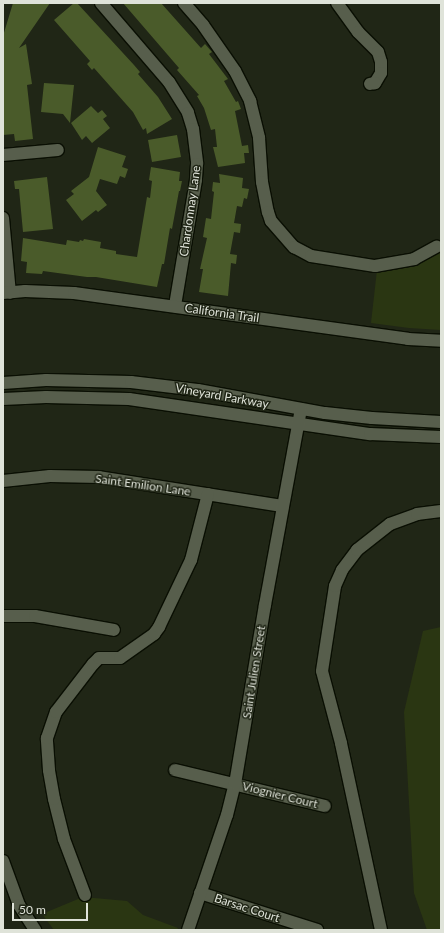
<!DOCTYPE html>
<html>
<head>
<meta charset="utf-8">
<style>
  body { margin:0 }
  #map { position:relative; width:444px; height:933px; overflow:hidden; background:#202616; font-family:Lato,sans-serif }
  div>[style] { position:absolute }
  [style*='--x'] { left:calc(var(--x)*1px); top:calc(var(--y)*1px); width:calc(var(--w)*1px); rotate:calc(var(--a)*1deg) }
  .green>* { inset:0; background:#2a3612 }
  .building>* { inset:0; background:#4a5b2a }
  .roads { filter:drop-shadow(1px 0 #0a0f03) drop-shadow(-1px 0 #0a0f03) drop-shadow(0 1px #0a0f03) drop-shadow(0 -1px #0a0f03) }
  .minor>* { height:12px; margin:-6px; padding:0 6px; transform-origin:6px; border-radius:6px; background:#575e4c }
  span { translate:-50% -50%; white-space:nowrap; text-align:center; line-height:1.15; -webkit-text-stroke:3px #202616; paint-order:stroke }
  .street-label { font-size:12px; color:#dfe3d9 }
  .frame { position:absolute; inset:0; border:4px solid #dfe3d9; pointer-events:none }
  .scale { position:absolute; left:12px; top:903px; width:76px; height:18px; box-sizing:border-box; border:2px solid #dfe3d9; border-top:0; padding-left:5px; font-size:12px; line-height:14px; white-space:nowrap; color:#dfe3d9; -webkit-text-stroke:3px #202616; paint-order:stroke }
</style>
</head>
<body>
<div id="map">
  <div class="green">
    <div style="clip-path:polygon(441px 249px,441px 330px,409px 328px,371px 323px,377px 270px)"></div>
    <div style="clip-path:polygon(441px 627px,441px 930px,427px 930px,414px 893px,404px 712px,423px 631px)"></div>
    <div style="clip-path:polygon(83px 897px,127px 901px,143px 915px,178px 928px,177px 930px,54px 930px,42px 914px)"></div>
  </div>
  <div class="building">
    <div style="clip-path:polygon(13px 3px,50px 3px,19px 48px,26px 44px,32px 84px,27px 85px,33px 139px,15px 141px,14px 134px,3px 135px,3px 36px)"></div>
    <div style="clip-path:polygon(74px 3px,77px 3px,134px 65px,140px 72px,138px 74px,158px 97px,172px 119px,147px 134px,146px 128px,143px 130px,133px 112px,94px 68px,92px 70px,87px 64px,90px 61px,54px 20px)"></div>
    <div style="clip-path:polygon(123px 3px,161px 3px,201px 48px,205px 44px,212px 52px,209px 54px,228px 79px,224px 81px,236px 102px,238px 101px,241px 109px,235px 111px,242px 146px,248px 145px,249px 153px,244px 153px,245px 163px,218px 167px,213px 147px,217px 147px,215px 129px,211px 130px,204px 108px,197px 96px,199px 95px,177px 70px,179px 68px)"></div>
    <div style="clip-path:polygon(44px 83px,74px 85px,70px 123px,63px 114px,41px 112px)"></div>
    <div style="clip-path:polygon(91px 106px,98px 113px,102px 110px,107px 116px,103px 119px,110px 128px,92px 143px,86px 136px,82px 140px,71px 123px)"></div>
    <div style="clip-path:polygon(177px 135px,181px 157px,152px 162px,148px 140px)"></div>
    <div style="clip-path:polygon(98px 147px,126px 156px,122px 167px,128px 169px,125px 178px,120px 176px,117px 184px,100px 179px,96px 191px,107px 205px,98px 212px,96px 210px,82px 221px,66px 200px,74px 194px,71px 191px,89px 177px)"></div>
    <div style="clip-path:polygon(151px 167px,180px 172px,179px 181px,182px 181px,180px 191px,179px 191px,172px 229px,170px 228px,164px 264px,162px 264px,157px 287px,96px 277px,87px 277px,43px 271px,42px 274px,26px 273px,27px 262px,21px 261px,23px 238px,66px 245px,67px 240px,79px 242px,80px 240px,83px 241px,84px 239px,101px 242px,100px 248px,116px 251px,116px 254px,137px 257px,147px 197px,150px 198px,152px 181px,149px 180px)"></div>
    <div style="clip-path:polygon(219px 174px,243px 178px,242px 188px,249px 189px,247px 199px,244px 198px,242px 207px,237px 206px,234px 223px,241px 224px,240px 233px,234px 232px,230px 254px,237px 255px,236px 264px,231px 263px,228px 296px,199px 292px,203px 269px,200px 269px,207px 238px,203px 237px,206px 218px,211px 219px,214px 192px,212px 191px,213px 182px,220px 183px)"></div>
    <div style="clip-path:polygon(47px 177px,53px 229px,23px 232px,19px 189px,15px 189px,14px 181px)"></div>
  </div>
  <div class="roads">
    <div class="minor">
      <div style="--x:101;--y:3;--w:104;--a:49.3"></div>
      <div style="--x:169;--y:82;--w:36;--a:58"></div>
      <div style="--x:188;--y:113;--w:17;--a:73"></div>
      <div style="--x:193;--y:129;--w:35;--a:83"></div>
      <div style="--x:197;--y:164;--w:16;--a:94"></div>
      <div style="--x:196;--y:180;--w:128;--a:99.5"></div>
      <div style="--x:184;--y:3;--w:29;--a:49"></div>
      <div style="--x:203;--y:25;--w:56;--a:55.2"></div>
      <div style="--x:235;--y:71;--w:34;--a:63"></div>
      <div style="--x:250;--y:101;--w:38;--a:76"></div>
      <div style="--x:259;--y:138;--w:44;--a:86.1"></div>
      <div style="--x:262;--y:182;--w:31;--a:79"></div>
      <div style="--x:268;--y:212;--w:9;--a:72"></div>
      <div style="--x:271;--y:221;--w:35;--a:49"></div>
      <div style="--x:294;--y:247;--w:19;--a:28"></div>
      <div style="--x:311;--y:256;--w:65;--a:8.9"></div>
      <div style="--x:375;--y:266;--w:40;--a:-10"></div>
      <div style="--x:414;--y:259;--w:26;--a:-29"></div>
      <div style="--x:337;--y:3;--w:36;--a:54"></div>
      <div style="--x:358;--y:32;--w:28;--a:45"></div>
      <div style="--x:378;--y:52;--w:10;--a:73"></div>
      <div style="--x:381;--y:62;--w:11;--a:90"></div>
      <div style="--x:381;--y:73;--w:12;--a:121"></div>
      <div style="--x:375;--y:83;--w:5;--a:169"></div>
      <div style="--x:3;--y:155;--w:55;--a:-5.2"></div>
      <div style="--x:3;--y:218;--w:75;--a:84.7"></div>
      <div style="--x:3;--y:293;--w:22;--a:-5"></div>
      <div style="--x:25;--y:291;--w:49;--a:2.3"></div>
      <div style="--x:74;--y:293;--w:337;--a:7.8"></div>
      <div style="--x:408;--y:339;--w:33;--a:3"></div>
      <div style="--x:3;--y:383;--w:43;--a:-4"></div>
      <div style="--x:46;--y:380;--w:85;--a:1.3"></div>
      <div style="--x:131;--y:382;--w:67;--a:6.8"></div>
      <div style="--x:198;--y:390;--w:129;--a:10.3"></div>
      <div style="--x:325;--y:413;--w:47;--a:6.1"></div>
      <div style="--x:372;--y:418;--w:69;--a:3.3"></div>
      <div style="--x:3;--y:399;--w:43;--a:-2.7"></div>
      <div style="--x:46;--y:397;--w:83;--a:1.4"></div>
      <div style="--x:129;--y:399;--w:244;--a:8.3"></div>
      <div style="--x:370;--y:434;--w:71;--a:2.4"></div>
      <div style="--x:3;--y:481;--w:47;--a:-6.1"></div>
      <div style="--x:50;--y:476;--w:49;--a:1.2"></div>
      <div style="--x:99;--y:477;--w:186;--a:9"></div>
      <div style="--x:3;--y:616;--w:32;--a:0"></div>
      <div style="--x:35;--y:616;--w:80;--a:10"></div>
      <div style="--x:175;--y:770;--w:154;--a:13.5"></div>
      <div style="--x:3;--y:861;--w:47;--a:70"></div>
      <div style="--x:19;--y:905;--w:30;--a:57"></div>
      <div style="--x:200;--y:893;--w:123;--a:17.5"></div>
      <div style="--x:85;--y:895;--w:60;--a:-110.6"></div>
      <div style="--x:64;--y:839;--w:41;--a:-104"></div>
      <div style="--x:54;--y:799;--w:29;--a:-100"></div>
      <div style="--x:49;--y:770;--w:32;--a:-94"></div>
      <div style="--x:47;--y:738;--w:28;--a:-71"></div>
      <div style="--x:56;--y:712;--w:61;--a:-52.4"></div>
      <div style="--x:93;--y:664;--w:8;--a:-45"></div>
      <div style="--x:99;--y:658;--w:21;--a:0"></div>
      <div style="--x:120;--y:658;--w:42;--a:-35.2"></div>
      <div style="--x:154;--y:634;--w:9;--a:-54"></div>
      <div style="--x:159;--y:627;--w:74;--a:-64.5"></div>
      <div style="--x:191;--y:560;--w:68;--a:-75.6"></div>
      <div style="--x:188;--y:930;--w:121;--a:-71.3"></div>
      <div style="--x:227;--y:815;--w:32;--a:-76"></div>
      <div style="--x:235;--y:784;--w:181;--a:-80.5"></div>
      <div style="--x:265;--y:605;--w:199;--a:-79.6"></div>
      <div style="--x:381;--y:930;--w:191;--a:-102.1"></div>
      <div style="--x:341;--y:743;--w:74;--a:-104.8"></div>
      <div style="--x:322;--y:671;--w:86;--a:-81.3"></div>
      <div style="--x:335;--y:586;--w:17;--a:-66"></div>
      <div style="--x:342;--y:570;--w:25;--a:-53"></div>
      <div style="--x:357;--y:550;--w:42;--a:-38.2"></div>
      <div style="--x:390;--y:524;--w:29;--a:-20"></div>
      <div style="--x:417;--y:514;--w:24;--a:-7"></div>
    </div>
  </div>
  <div class="street-label">
    <span style="left:190px;top:211px;rotate:-82deg">Chardonnay Lane</span>
    <span style="left:222px;top:313px;rotate:8deg">California Trail</span>
    <span style="left:222px;top:396px;rotate:10deg">Vineyard Parkway</span>
    <span style="left:143px;top:485px;rotate:8deg">Saint Emilion Lane</span>
    <span style="left:254px;top:672px;rotate:-81deg">Saint Julien Street</span>
    <span style="left:280px;top:795px;rotate:14deg">Viognier Court</span>
    <span style="left:247px;top:908px;rotate:18deg">Barsac Court</span>
  </div>
  <div class="frame"></div>
  <div class="scale">50 m</div>
</div>
</body>
</html>
